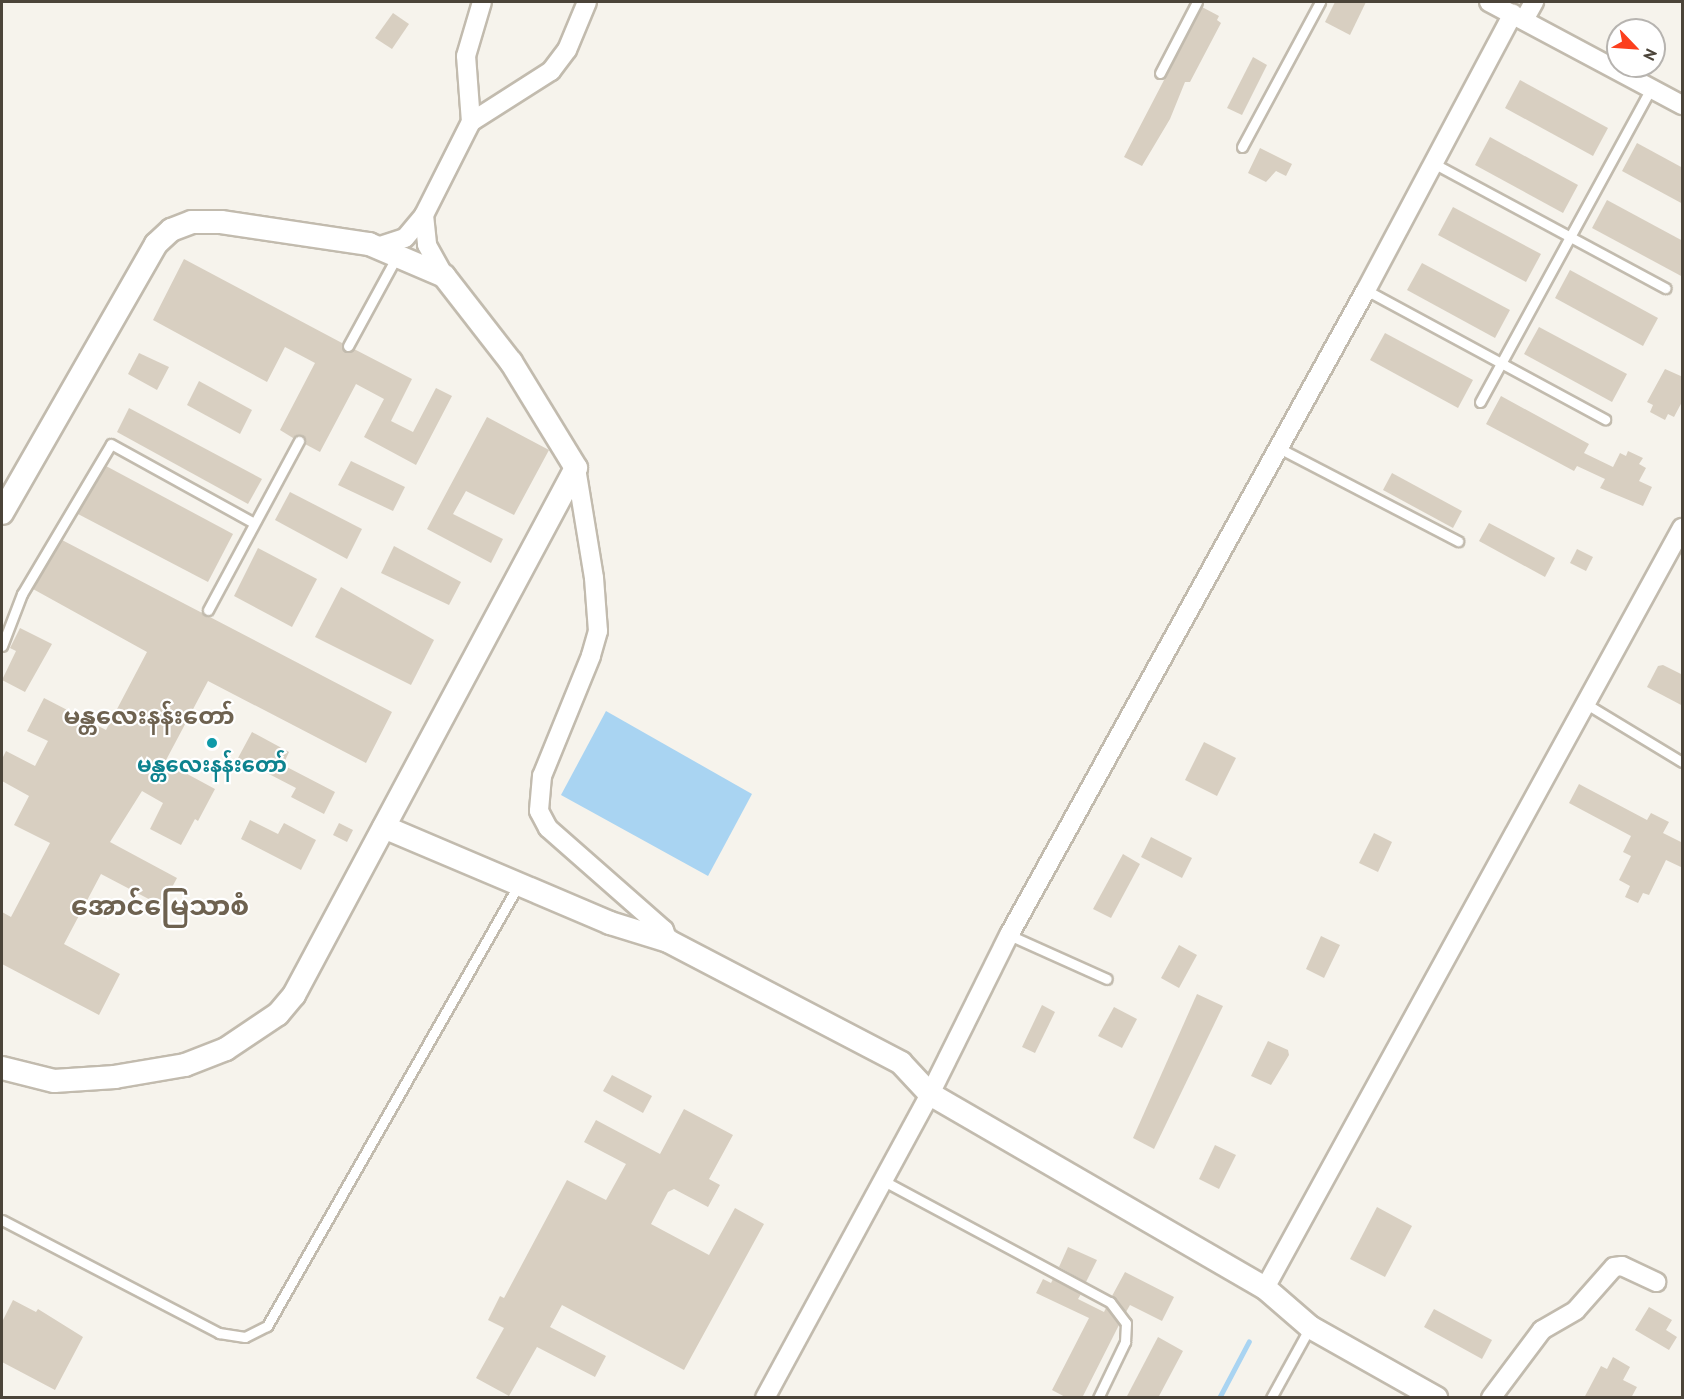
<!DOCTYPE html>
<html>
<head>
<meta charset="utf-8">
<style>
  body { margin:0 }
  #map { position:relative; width:1684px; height:1399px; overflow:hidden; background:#f6f3ec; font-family:"PT Sans","Noto Sans Myanmar",sans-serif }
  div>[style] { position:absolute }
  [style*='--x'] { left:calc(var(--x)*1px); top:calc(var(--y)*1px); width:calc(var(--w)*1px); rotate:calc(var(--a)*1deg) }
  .water>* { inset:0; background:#a9d4f2 }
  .stream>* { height:5px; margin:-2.5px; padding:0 2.5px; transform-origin:2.5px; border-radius:2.5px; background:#a9d4f2 }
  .building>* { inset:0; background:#d8cfc1 }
  .roads { filter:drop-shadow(2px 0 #c2bbae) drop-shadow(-2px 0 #c2bbae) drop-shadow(0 2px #c2bbae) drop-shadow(0 -2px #c2bbae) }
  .service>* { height:9px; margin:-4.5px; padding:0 4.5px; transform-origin:4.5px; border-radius:4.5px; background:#fff }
  .minor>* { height:18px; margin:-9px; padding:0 9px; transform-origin:9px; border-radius:9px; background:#fff }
  .tertiary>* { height:22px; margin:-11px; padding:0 11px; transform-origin:11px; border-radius:11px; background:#fff }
  .dots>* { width:16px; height:16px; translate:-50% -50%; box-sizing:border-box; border:3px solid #fff; border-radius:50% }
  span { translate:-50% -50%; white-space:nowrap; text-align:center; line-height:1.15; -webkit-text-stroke:4.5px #fff; paint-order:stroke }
  .culture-label { font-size:21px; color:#0d838f; font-weight:700 }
  .quarter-label { font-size:24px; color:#6e6250; font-weight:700 }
  .district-label { font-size:27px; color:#6e6250; font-weight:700 }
  .frame { position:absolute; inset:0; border:3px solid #4b4439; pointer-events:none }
  .north { position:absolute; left:1606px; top:18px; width:60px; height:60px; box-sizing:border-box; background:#fff; border:2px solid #b7b4b0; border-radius:50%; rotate:115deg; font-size:16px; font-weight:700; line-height:24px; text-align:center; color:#4b4439 }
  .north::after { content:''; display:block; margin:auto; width:21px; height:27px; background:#fc3f1d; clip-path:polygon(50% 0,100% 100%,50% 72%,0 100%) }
</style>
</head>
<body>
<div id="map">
  <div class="water">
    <div style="clip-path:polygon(606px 711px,752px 794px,708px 876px,561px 795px)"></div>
  </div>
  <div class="stream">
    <div style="--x:1219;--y:1398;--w:64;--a:-62.2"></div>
  </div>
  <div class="building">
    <div style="clip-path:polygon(1335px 2px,1366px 2px,1350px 35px,1325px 22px)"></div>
    <div style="clip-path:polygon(1202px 7px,1219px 16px,1217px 20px,1221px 23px,1190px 82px,1185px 82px,1170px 119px,1142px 166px,1124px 157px)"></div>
    <div style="clip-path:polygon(393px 13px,409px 24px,392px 49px,375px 38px)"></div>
    <div style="clip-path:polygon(1253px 57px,1267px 65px,1242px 115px,1227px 108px)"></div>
    <div style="clip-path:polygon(1520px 80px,1608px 128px,1593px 156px,1505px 108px)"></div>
    <div style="clip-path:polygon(1490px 137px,1578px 185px,1563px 213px,1475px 165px)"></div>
    <div style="clip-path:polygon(1637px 143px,1683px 168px,1683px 204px,1622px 171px)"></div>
    <div style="clip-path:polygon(1260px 148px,1292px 164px,1286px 176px,1276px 171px,1266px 182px,1248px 173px)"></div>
    <div style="clip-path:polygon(1607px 200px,1683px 241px,1683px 277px,1592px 228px)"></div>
    <div style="clip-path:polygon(1453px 207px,1541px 254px,1526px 282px,1438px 235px)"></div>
    <div style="clip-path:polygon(184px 259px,342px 343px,345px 352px,354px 349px,412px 379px,391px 421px,413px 432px,436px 388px,452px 396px,416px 465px,364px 437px,384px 399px,356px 384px,320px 452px,305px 444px,302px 435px,293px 438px,280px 430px,315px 363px,285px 347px,267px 382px,153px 320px)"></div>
    <div style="clip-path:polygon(1422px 263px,1510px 310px,1495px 338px,1407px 290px)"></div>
    <div style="clip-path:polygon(1570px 270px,1658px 318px,1643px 346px,1555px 298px)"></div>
    <div style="clip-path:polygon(1539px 327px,1627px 374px,1612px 402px,1524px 354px)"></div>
    <div style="clip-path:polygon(1385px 333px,1473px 380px,1458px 408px,1370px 360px)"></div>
    <div style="clip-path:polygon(139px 353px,169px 367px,157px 390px,128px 374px)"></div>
    <div style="clip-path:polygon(1665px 369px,1683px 377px,1683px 400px,1674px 417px,1668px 414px,1665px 420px,1650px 412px,1653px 405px,1647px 402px)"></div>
    <div style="clip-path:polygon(199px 381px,252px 410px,240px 434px,187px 405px)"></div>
    <div style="clip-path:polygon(1501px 396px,1589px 444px,1584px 453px,1613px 467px,1620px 453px,1626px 456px,1628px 451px,1643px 458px,1639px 464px,1646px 468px,1639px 481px,1652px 487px,1643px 506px,1600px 488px,1605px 479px,1577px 466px,1574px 471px,1486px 424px)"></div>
    <div style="clip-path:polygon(129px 408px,262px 479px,248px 504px,117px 432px)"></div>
    <div style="clip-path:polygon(487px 417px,549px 450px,514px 515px,466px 491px,453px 514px,503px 539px,491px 563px,427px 529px)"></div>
    <div style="clip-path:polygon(351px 461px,405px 487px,393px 511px,338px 485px)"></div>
    <div style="clip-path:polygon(106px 466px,233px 534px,208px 582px,78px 514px)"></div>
    <div style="clip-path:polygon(1392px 473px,1462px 511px,1453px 528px,1383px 490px)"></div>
    <div style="clip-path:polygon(290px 492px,362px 529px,347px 559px,275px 520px)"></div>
    <div style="clip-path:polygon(1489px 523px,1555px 558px,1545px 577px,1479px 541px)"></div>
    <div style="clip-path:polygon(62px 540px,392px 712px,366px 763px,208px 681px,165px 762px,215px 789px,198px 821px,195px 819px,181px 845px,150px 829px,163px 803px,142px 791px,110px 842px,177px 878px,162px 906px,101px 874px,64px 944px,120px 974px,99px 1015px,2px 964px,2px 912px,11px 917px,50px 843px,14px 825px,29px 796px,2px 781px,2px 759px,6px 751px,35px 766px,48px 741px,27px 731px,44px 698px,106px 730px,147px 652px,33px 589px)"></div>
    <div style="clip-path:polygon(394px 546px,461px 582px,449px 605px,381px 573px)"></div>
    <div style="clip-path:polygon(258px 548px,317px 579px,292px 627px,234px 596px)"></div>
    <div style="clip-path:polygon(1577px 549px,1593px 557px,1586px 571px,1570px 563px)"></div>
    <div style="clip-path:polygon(341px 587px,434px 640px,411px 685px,315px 637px)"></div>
    <div style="clip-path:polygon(20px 628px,52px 644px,25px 692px,2px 680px,16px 651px,10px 648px)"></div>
    <div style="clip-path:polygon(1663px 665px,1683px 675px,1683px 706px,1647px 687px,1658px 666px)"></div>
    <div style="clip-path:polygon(252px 732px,289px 752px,283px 765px,335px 792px,324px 814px,291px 797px,296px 788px,238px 758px)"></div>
    <div style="clip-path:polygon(1204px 742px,1236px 758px,1217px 796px,1185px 780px)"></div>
    <div style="clip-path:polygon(1579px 784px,1647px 820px,1651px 813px,1669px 822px,1663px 833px,1683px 843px,1683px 868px,1666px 860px,1649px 895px,1643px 893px,1638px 903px,1625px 897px,1630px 886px,1619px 880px,1631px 856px,1623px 852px,1631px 836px,1569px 803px)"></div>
    <div style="clip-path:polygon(250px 820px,278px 834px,284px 823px,316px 840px,301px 870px,241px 839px)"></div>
    <div style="clip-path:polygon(339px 823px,353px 830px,347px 842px,333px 835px)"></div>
    <div style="clip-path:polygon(1374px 833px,1392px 842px,1378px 872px,1359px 863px)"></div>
    <div style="clip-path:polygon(1151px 837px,1192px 858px,1182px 878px,1141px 857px)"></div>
    <div style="clip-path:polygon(1123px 854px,1140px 864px,1111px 918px,1093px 909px)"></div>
    <div style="clip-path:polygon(1321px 936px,1340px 945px,1324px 978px,1306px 969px)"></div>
    <div style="clip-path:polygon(1179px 945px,1197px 955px,1179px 988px,1161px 978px)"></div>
    <div style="clip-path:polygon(1197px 994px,1223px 1006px,1154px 1149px,1133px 1138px)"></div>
    <div style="clip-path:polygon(1042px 1005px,1055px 1012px,1035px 1053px,1022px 1047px)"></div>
    <div style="clip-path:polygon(1114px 1007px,1137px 1019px,1122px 1048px,1098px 1036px)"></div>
    <div style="clip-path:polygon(1268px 1041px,1288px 1050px,1289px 1055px,1271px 1085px,1251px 1076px)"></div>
    <div style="clip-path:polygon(612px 1075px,652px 1096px,643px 1113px,603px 1091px)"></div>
    <div style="clip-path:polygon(684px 1109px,733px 1135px,709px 1179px,720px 1185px,708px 1207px,674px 1189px,668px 1192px,651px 1224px,709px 1255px,735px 1208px,764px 1224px,684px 1370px,562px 1305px,550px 1327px,606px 1356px,595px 1377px,537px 1347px,509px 1396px,476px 1378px,504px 1328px,488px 1320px,500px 1296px,504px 1298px,567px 1180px,606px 1200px,626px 1164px,584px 1142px,596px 1120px,660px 1154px)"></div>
    <div style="clip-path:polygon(1215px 1145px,1236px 1155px,1219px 1189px,1199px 1179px)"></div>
    <div style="clip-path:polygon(1377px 1207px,1412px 1226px,1385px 1277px,1350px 1259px)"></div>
    <div style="clip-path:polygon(1068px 1247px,1097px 1260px,1086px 1282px,1059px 1267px)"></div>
    <div style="clip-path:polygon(1125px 1272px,1174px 1297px,1162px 1321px,1130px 1305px,1126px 1312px,1112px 1296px)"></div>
    <div style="clip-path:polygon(1043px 1279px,1051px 1283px,1053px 1279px,1081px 1294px,1078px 1299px,1104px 1312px,1106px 1308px,1119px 1325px,1082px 1398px,1067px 1398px,1052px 1390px,1089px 1318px,1036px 1293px)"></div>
    <div style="clip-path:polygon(13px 1300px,36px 1312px,38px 1309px,83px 1337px,55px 1390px,2px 1362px,2px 1322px)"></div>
    <div style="clip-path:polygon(1649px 1307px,1672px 1320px,1666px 1330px,1677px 1337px,1669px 1350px,1635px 1330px)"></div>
    <div style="clip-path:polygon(1434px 1309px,1492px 1340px,1482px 1359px,1424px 1327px)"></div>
    <div style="clip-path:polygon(1158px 1337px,1183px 1351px,1158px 1398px,1126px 1398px)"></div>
    <div style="clip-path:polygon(1613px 1357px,1630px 1367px,1623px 1380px,1637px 1387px,1631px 1398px,1584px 1398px,1601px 1366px,1607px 1369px)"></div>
  </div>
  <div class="roads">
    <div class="service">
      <div style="--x:1160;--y:73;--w:80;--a:-62.5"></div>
      <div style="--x:1242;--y:147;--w:165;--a:-61.7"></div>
      <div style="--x:1433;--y:163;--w:264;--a:28.3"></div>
      <div style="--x:1366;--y:290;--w:272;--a:28.4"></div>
      <div style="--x:348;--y:346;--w:102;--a:-61.4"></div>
      <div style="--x:1480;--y:402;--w:358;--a:-61.4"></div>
      <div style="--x:1279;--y:448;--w:202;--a:27.5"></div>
      <div style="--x:208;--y:610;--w:192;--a:-61.7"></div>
      <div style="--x:2;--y:646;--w:56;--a:-69"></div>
      <div style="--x:22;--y:594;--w:174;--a:-59.3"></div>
      <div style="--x:111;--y:444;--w:163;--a:28.9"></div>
      <div style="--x:1588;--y:705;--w:110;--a:31.2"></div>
      <div style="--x:1009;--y:935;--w:107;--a:24.2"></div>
      <div style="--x:882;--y:1180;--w:259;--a:28.2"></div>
      <div style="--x:1110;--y:1302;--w:26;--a:53"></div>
      <div style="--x:1126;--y:1323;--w:19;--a:93"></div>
      <div style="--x:1125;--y:1342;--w:62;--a:115.7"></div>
      <div style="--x:2;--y:1220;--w:245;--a:27.5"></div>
      <div style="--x:219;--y:1333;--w:26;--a:9"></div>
      <div style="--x:245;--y:1337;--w:25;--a:-27"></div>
      <div style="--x:267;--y:1326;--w:509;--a:-60.31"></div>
      <div style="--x:1271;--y:1398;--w:81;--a:-61.2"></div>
    </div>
    <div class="minor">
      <div style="--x:1489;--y:2;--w:219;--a:28.1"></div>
      <div style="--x:1524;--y:20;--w:21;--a:-61"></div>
      <div style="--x:471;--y:122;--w:66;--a:-94.3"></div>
      <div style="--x:466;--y:56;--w:56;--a:-73.5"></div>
      <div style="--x:424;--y:215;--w:30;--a:84"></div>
      <div style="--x:427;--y:245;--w:35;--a:61"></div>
      <div style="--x:377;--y:247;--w:29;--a:-18"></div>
      <div style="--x:405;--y:238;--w:30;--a:-50"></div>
      <div style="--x:424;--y:215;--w:104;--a:-63.2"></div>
      <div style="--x:471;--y:122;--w:95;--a:-32.5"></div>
      <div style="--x:551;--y:71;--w:26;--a:-53"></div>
      <div style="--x:567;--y:50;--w:52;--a:-67.4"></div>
      <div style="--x:576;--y:468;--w:111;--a:80.7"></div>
      <div style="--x:594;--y:578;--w:53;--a:85.7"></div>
      <div style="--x:598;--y:631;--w:26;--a:106"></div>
      <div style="--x:591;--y:656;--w:130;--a:112.2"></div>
      <div style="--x:542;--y:776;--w:35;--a:95"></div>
      <div style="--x:539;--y:811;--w:19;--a:62"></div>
      <div style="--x:548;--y:828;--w:154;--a:41.3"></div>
      <div style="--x:664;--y:930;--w:12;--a:70"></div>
      <div style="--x:1265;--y:1288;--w:867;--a:-61.25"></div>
      <div style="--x:765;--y:1398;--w:346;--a:-61.5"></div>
      <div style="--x:930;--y:1094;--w:178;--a:-63.6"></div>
      <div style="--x:1009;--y:935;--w:737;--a:-61.04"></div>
      <div style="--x:1366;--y:290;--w:313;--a:-62"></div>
      <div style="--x:1491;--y:1398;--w:85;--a:-53.1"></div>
      <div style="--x:1542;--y:1330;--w:39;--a:-30"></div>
      <div style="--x:1576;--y:1310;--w:57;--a:-48.5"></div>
      <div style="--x:1614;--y:1267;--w:8;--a:-7"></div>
      <div style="--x:1622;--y:1266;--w:38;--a:25"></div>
    </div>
    <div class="tertiary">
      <div style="--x:2;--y:513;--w:310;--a:-60.2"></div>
      <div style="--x:156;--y:244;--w:21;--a:-43"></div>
      <div style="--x:171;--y:230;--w:22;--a:-21"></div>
      <div style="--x:192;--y:222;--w:29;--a:0"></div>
      <div style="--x:221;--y:222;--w:150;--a:8.5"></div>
      <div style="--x:369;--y:244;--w:82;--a:23.1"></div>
      <div style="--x:444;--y:276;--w:109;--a:52.1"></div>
      <div style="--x:511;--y:362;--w:124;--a:58.5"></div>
      <div style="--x:576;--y:468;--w:598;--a:118.15"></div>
      <div style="--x:294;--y:995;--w:25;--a:130"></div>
      <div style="--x:278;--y:1014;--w:63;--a:146.1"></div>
      <div style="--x:226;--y:1049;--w:44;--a:158.7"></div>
      <div style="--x:185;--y:1065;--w:71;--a:170.3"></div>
      <div style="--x:115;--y:1077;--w:61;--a:176.2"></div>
      <div style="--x:54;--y:1081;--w:54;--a:-166"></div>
      <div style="--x:384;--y:827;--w:246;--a:23"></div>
      <div style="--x:610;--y:923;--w:61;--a:17.2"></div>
      <div style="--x:668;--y:941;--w:263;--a:27.6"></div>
      <div style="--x:901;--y:1063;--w:42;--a:46.9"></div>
      <div style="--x:930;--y:1094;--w:387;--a:30.1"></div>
      <div style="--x:1265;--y:1288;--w:60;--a:40.9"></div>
      <div style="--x:1310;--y:1327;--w:145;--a:29.4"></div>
    </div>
  </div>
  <div class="dots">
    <div style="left:212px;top:743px;background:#0f9aa8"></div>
  </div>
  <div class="culture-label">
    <span style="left:212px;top:765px">မန္တလေးနန်းတော်</span>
  </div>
  <div class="quarter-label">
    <span style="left:149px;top:716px">မန္တလေးနန်းတော်</span>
  </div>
  <div class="district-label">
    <span style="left:160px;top:906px">အောင်မြေသာစံ</span>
  </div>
  <div class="frame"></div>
  <div class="north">N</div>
</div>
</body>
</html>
